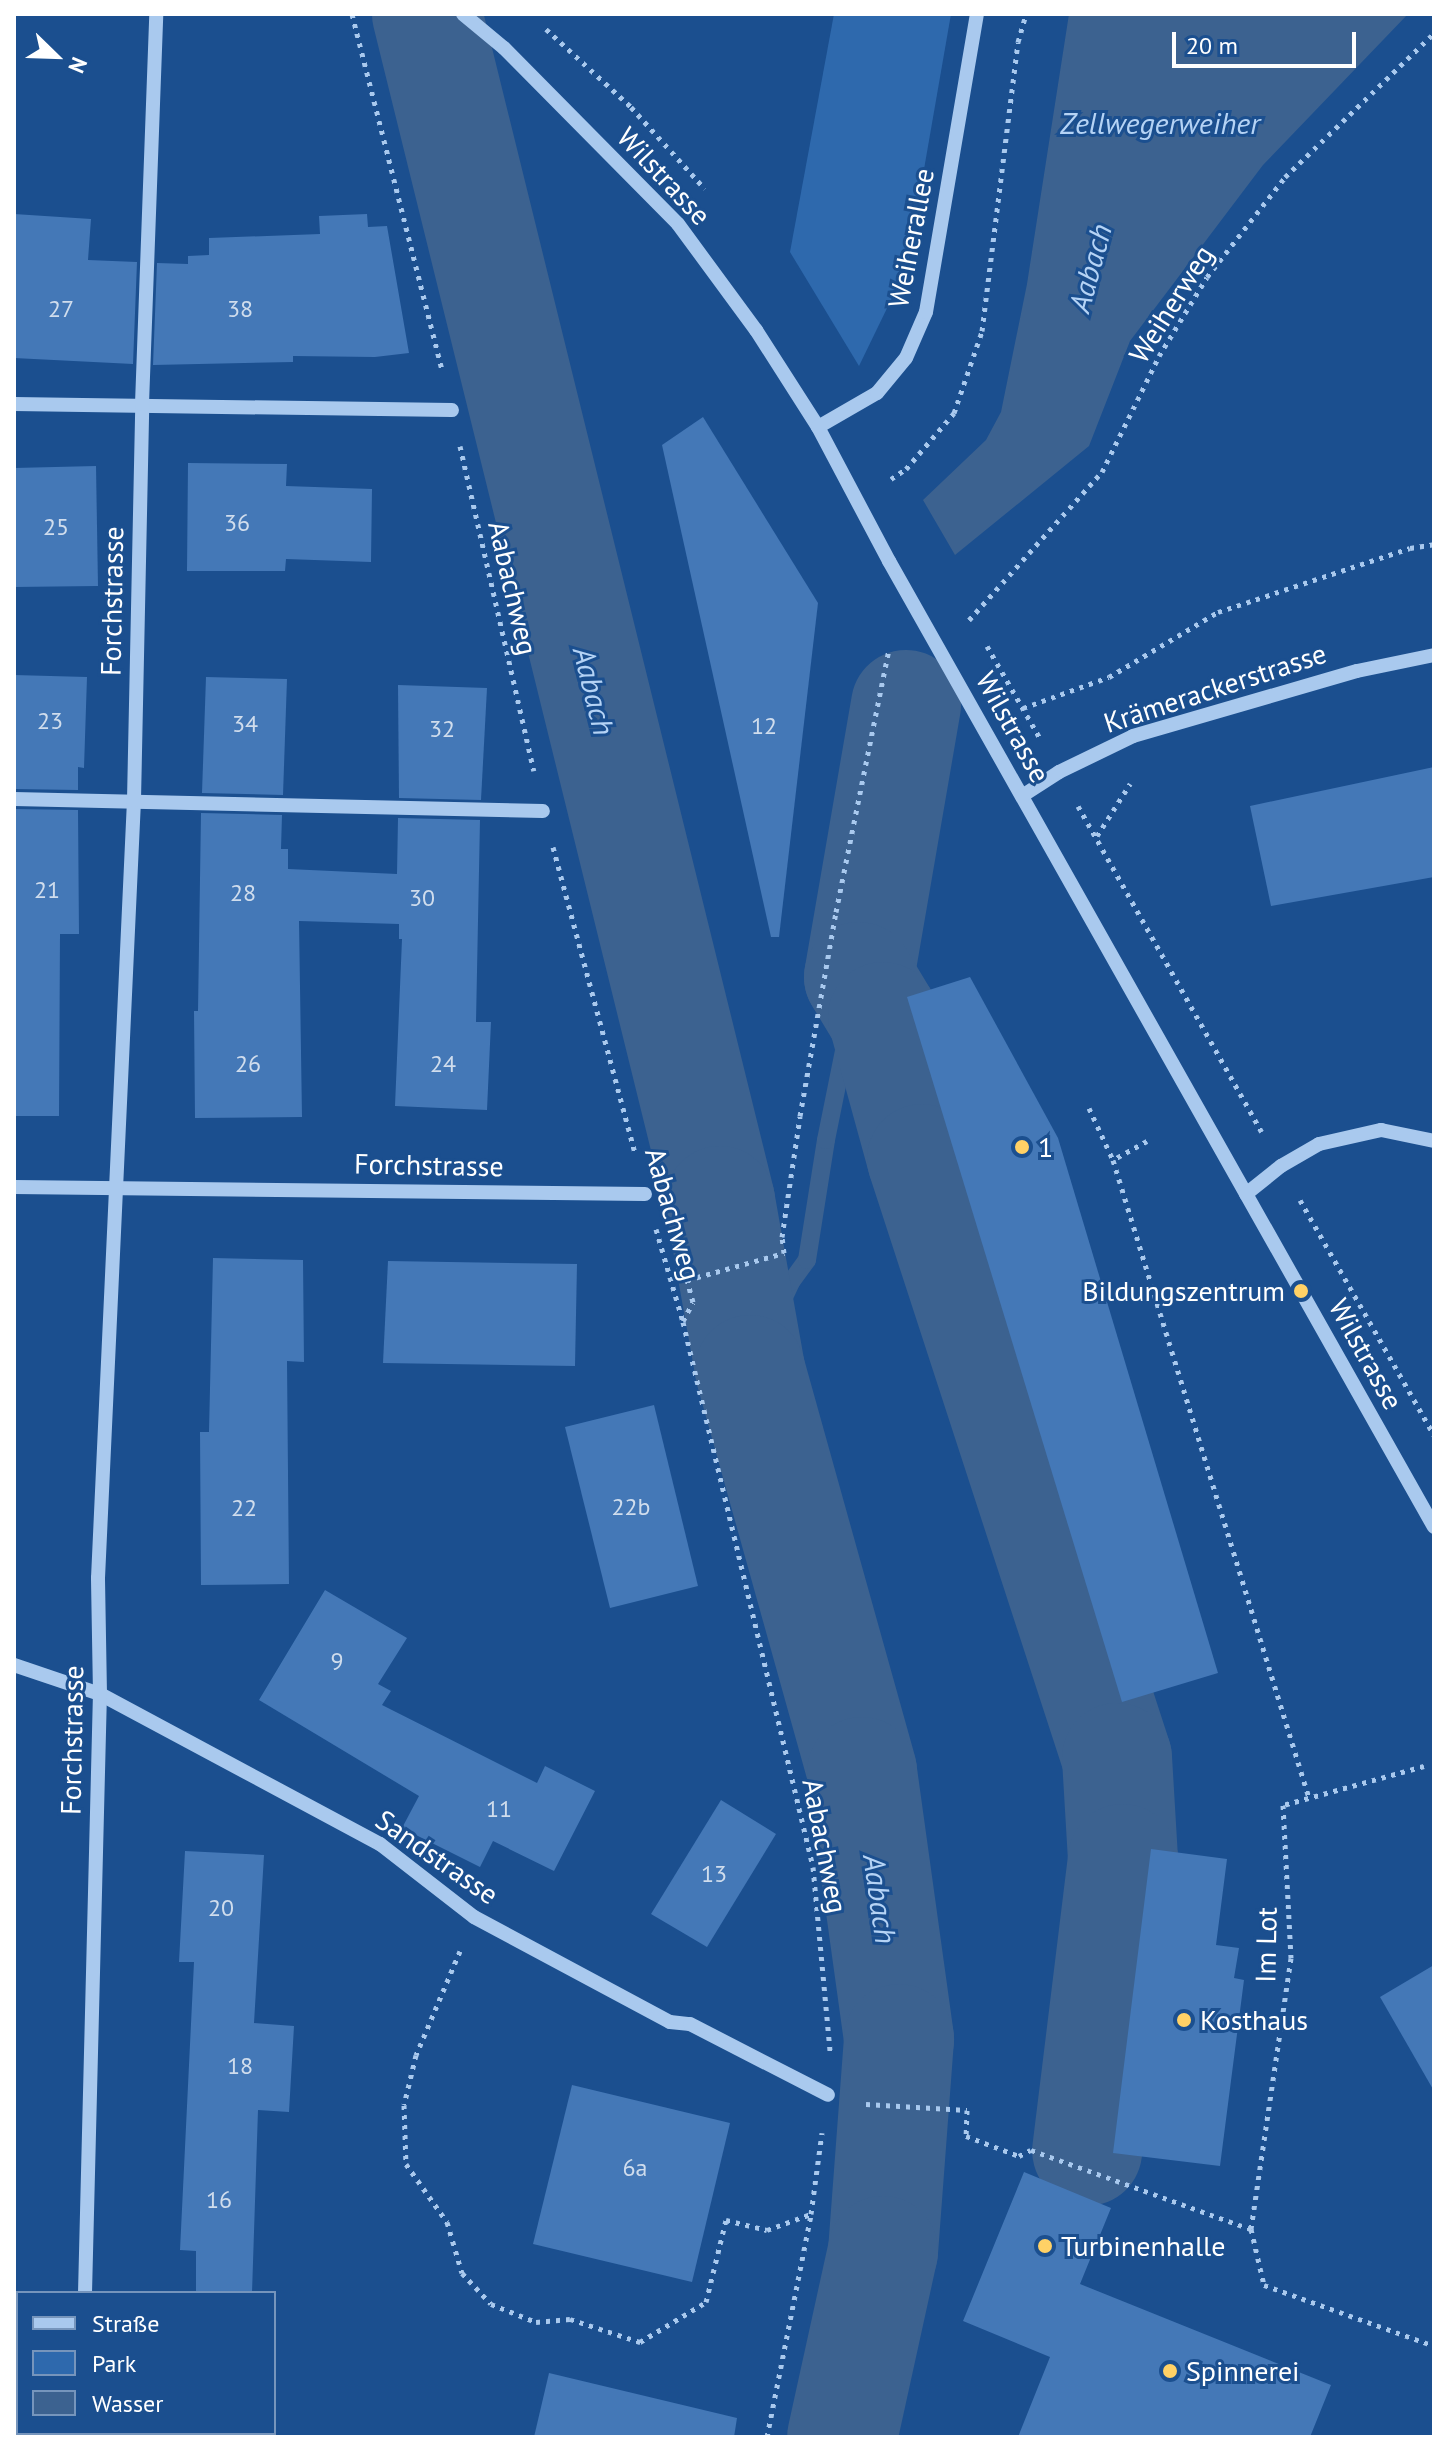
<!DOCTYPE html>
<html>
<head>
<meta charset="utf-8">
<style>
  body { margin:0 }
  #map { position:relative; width:1448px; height:2451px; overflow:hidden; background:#1b4f8f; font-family:"PT Sans",sans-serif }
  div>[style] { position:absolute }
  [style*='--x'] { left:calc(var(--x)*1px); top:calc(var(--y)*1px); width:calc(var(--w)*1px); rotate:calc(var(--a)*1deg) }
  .green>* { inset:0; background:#2e69ad }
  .water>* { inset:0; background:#3c6290 }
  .stream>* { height:18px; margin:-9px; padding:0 9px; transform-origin:9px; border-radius:9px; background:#3c6290 }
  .river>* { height:110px; margin:-55px; padding:0 55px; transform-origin:55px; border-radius:55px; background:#3c6290 }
  .building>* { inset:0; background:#4478b7 }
  .path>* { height:5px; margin-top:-2.5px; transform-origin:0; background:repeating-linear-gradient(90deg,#a9c9ee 0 4px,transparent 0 10px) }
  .minor>* { height:14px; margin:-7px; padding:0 7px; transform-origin:7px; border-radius:7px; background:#a9c9ee }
  .dots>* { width:22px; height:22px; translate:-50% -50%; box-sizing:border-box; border:4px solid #1b4f8f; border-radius:50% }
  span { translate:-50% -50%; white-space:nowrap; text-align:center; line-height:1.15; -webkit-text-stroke:6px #1b4f8f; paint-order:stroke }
  .number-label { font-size:24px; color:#d0dded }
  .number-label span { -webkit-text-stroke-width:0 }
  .street-label { font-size:28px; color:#fff }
  .poi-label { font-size:28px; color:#fff }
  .left { translate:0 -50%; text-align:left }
  .right { translate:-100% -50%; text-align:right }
  .water-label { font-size:30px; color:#b5d3f5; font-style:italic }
  .frame { position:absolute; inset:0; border:16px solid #fff; pointer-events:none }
  .legend { position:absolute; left:16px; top:2291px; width:260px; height:144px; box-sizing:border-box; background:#1b4f8f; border:2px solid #7695bc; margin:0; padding:10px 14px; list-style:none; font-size:24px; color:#fff }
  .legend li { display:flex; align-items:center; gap:16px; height:40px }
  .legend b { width:40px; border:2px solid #7695bc }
  .north { position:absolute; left:16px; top:16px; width:80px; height:80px; -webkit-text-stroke:6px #1b4f8f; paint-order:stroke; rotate:113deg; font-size:22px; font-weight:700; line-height:32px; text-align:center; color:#fff }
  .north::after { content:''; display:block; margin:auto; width:28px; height:36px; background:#fff; clip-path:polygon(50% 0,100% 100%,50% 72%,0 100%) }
  .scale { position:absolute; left:1172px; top:32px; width:184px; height:36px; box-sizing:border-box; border:4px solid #fff; border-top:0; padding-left:10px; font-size:24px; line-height:28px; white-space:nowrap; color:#fff; -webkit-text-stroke:6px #1b4f8f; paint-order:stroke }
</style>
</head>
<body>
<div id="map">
  <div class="green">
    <div style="clip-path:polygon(834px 14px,951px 14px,907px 267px,859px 366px,790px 252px)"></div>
  </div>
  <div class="water">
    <div style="clip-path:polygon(1069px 14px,1408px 14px,1263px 165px,1130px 341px,1089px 446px,955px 555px,923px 500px,986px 440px,1001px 412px,1027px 284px)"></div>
  </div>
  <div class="stream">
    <div style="--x:750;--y:1370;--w:97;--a:-65"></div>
    <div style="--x:791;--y:1282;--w:27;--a:-54"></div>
    <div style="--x:807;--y:1260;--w:121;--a:-81"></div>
    <div style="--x:826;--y:1140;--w:166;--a:-78.6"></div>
  </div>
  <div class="river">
    <div style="--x:427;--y:14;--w:1223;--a:76.13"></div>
    <div style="--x:720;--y:1201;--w:172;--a:79.9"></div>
    <div style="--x:750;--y:1370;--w:417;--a:74.4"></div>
    <div style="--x:862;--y:1772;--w:270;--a:82.1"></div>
    <div style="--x:899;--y:2039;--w:213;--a:94.3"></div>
    <div style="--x:883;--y:2251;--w:190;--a:102.4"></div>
    <div style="--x:906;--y:705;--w:276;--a:99.8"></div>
    <div style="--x:859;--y:977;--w:47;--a:59"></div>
    <div style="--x:883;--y:1017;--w:147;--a:74.6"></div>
    <div style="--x:922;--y:1159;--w:630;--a:71.97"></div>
    <div style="--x:1117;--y:1758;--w:101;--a:86.6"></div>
    <div style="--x:1123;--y:1859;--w:294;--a:97"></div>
  </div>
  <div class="building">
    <div style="clip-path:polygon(14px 214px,91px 219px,88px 260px,137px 262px,133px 364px,14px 358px)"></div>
    <div style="clip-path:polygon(367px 214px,368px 227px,387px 226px,409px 353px,375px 357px,293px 356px,293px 362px,153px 365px,157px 263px,188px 264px,188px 256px,209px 255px,209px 238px,320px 234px,319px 216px)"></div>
    <div style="clip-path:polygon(703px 417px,818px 603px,779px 937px,771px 937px,662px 445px)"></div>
    <div style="clip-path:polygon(188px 463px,287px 464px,286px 486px,372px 489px,371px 562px,286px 559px,285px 571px,187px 571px)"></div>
    <div style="clip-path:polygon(96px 466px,98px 586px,14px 587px,14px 468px)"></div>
    <div style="clip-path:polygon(14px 675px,87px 677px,84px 768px,78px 767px,78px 790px,14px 789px)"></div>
    <div style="clip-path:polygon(206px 677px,287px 679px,283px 795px,202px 793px)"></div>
    <div style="clip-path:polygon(398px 685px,487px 688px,481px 800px,399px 798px)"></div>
    <div style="clip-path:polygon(1434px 767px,1434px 877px,1271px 906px,1250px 806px)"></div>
    <div style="clip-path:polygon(14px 809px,78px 810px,79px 934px,60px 934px,59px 1116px,14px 1116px)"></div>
    <div style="clip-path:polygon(201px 813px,282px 815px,281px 849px,288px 849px,288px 869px,397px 874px,398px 818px,480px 820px,476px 1022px,491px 1022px,487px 1110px,395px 1106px,402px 939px,399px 939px,399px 924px,299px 921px,302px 1117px,195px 1118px,194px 1011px,198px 1011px)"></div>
    <div style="clip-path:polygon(970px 977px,1058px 1138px,1218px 1673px,1122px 1702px,907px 997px)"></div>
    <div style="clip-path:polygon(213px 1258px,303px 1260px,304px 1362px,287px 1361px,289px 1584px,201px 1585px,200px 1432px,209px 1432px)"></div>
    <div style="clip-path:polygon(388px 1261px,577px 1264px,575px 1366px,383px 1363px)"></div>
    <div style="clip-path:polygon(654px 1405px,698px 1586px,610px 1608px,565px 1427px)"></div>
    <div style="clip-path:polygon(325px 1590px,407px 1638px,378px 1684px,391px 1691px,382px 1705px,537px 1783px,545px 1766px,595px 1791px,554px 1871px,493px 1841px,480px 1867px,402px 1828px,419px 1796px,259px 1700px)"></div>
    <div style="clip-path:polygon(721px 1800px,776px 1834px,707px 1947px,651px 1914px)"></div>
    <div style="clip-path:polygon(1151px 1849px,1227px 1859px,1216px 1945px,1239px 1948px,1234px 1978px,1244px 1980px,1220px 2166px,1113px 2153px)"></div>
    <div style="clip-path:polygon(185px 1851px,264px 1855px,254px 2023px,294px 2026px,289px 2112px,258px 2110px,252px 2293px,196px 2293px,196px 2251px,180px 2250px,194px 1962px,179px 1962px)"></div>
    <div style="clip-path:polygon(1434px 1965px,1434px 2091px,1380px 1997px)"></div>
    <div style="clip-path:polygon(572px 2085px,730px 2123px,692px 2282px,533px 2244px)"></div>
    <div style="clip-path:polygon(1024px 2172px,1111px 2208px,1080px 2284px,1331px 2385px,1310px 2437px,1018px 2437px,1050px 2357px,963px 2321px)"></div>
    <div style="clip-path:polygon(549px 2373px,737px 2418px,734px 2437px,534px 2437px)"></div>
  </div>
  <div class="path">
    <div style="--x:352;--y:14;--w:367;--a:75.8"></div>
    <div style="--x:546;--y:29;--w:115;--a:42.5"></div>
    <div style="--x:631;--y:107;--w:110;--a:47.9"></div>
    <div style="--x:460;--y:446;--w:333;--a:77.2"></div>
    <div style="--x:891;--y:479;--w:18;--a:-34"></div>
    <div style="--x:906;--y:469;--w:74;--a:-49.4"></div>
    <div style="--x:954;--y:413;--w:87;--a:-71.1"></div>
    <div style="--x:982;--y:331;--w:291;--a:-82.9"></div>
    <div style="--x:1018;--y:42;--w:29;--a:-74"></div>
    <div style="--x:969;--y:620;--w:199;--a:-48.1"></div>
    <div style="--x:1102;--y:472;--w:129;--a:-63.8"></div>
    <div style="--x:1159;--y:356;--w:92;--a:-58.7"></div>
    <div style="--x:1207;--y:277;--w:127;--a:-52"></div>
    <div style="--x:1285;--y:177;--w:207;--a:-44"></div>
    <div style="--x:987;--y:646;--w:106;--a:60.1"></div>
    <div style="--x:1023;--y:708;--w:91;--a:-19.8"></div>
    <div style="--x:1109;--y:677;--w:127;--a:-30.8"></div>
    <div style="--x:1218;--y:612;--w:202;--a:-18.4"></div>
    <div style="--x:1410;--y:548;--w:24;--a:-9"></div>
    <div style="--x:1078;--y:806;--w:374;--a:60.6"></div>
    <div style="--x:1097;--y:836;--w:62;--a:-57.6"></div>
    <div style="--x:553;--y:847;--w:318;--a:75"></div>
    <div style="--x:1089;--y:1108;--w:57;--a:65.2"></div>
    <div style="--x:1147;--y:1141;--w:39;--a:151"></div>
    <div style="--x:1113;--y:1160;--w:667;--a:72.92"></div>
    <div style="--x:1300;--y:1200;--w:271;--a:60.3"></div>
    <div style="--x:656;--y:1229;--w:97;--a:73.8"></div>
    <div style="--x:683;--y:1322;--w:560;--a:76.58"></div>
    <div style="--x:813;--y:1867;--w:185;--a:84.7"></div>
    <div style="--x:683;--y:1321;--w:21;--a:-62"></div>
    <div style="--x:693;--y:1302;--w:23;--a:-105"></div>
    <div style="--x:687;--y:1280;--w:101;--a:-15.6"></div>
    <div style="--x:784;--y:1253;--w:16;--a:-97"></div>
    <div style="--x:782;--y:1237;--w:122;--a:-81.5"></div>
    <div style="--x:800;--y:1116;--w:207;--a:-80"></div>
    <div style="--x:836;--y:912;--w:269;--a:-78.6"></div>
    <div style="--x:1424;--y:1766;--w:146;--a:164.5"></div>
    <div style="--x:1283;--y:1805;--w:153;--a:87"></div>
    <div style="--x:1291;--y:1958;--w:274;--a:98.4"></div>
    <div style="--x:1251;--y:2229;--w:57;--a:76.9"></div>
    <div style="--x:1264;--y:2285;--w:181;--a:19.7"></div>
    <div style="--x:460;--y:1951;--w:113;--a:112.9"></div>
    <div style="--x:416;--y:2055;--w:51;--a:103.5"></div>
    <div style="--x:404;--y:2105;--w:59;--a:88.1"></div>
    <div style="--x:406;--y:2164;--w:71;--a:54.7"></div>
    <div style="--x:447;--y:2222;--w:53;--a:73.6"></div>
    <div style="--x:462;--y:2273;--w:42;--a:46.9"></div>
    <div style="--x:491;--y:2304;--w:48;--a:21.8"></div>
    <div style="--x:536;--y:2322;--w:34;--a:-5"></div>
    <div style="--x:570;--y:2319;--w:74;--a:18.2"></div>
    <div style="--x:640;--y:2342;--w:77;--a:-31.2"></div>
    <div style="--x:706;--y:2302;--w:84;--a:-76.3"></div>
    <div style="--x:726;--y:2220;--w:42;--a:13.7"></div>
    <div style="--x:767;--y:2230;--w:47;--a:-20"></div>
    <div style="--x:866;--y:2104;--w:101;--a:3.4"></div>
    <div style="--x:967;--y:2110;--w:26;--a:92"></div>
    <div style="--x:966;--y:2136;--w:57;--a:20.7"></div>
    <div style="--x:1019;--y:2156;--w:13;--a:-27"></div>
    <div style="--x:1031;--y:2150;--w:234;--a:19.8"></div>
    <div style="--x:767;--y:2437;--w:227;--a:-78.8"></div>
    <div style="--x:811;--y:2214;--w:82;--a:-82.3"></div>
  </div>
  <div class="minor">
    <div style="--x:463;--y:14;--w:53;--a:39.7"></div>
    <div style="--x:504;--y:48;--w:247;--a:45.3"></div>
    <div style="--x:678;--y:224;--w:132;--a:53.7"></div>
    <div style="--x:756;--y:330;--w:115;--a:57.4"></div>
    <div style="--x:818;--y:427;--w:152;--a:62.1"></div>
    <div style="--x:889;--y:561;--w:1109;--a:60.57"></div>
    <div style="--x:14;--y:404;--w:438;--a:0.8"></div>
    <div style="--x:818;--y:427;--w:68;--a:-30"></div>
    <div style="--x:877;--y:393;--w:45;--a:-50.4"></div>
    <div style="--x:906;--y:358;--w:50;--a:-66.5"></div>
    <div style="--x:926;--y:312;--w:302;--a:-80.3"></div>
    <div style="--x:1022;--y:796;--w:44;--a:-33"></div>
    <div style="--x:1059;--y:772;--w:82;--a:-25.9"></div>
    <div style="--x:1133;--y:736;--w:233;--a:-16.2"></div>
    <div style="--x:1357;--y:671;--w:79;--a:-11.7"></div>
    <div style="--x:14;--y:799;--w:529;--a:1.3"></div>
    <div style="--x:14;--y:1187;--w:631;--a:0.64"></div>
    <div style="--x:1246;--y:1194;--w:45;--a:-38.7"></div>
    <div style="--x:1281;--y:1166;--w:44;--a:-30.1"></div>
    <div style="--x:1319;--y:1144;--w:64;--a:-12.7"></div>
    <div style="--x:1381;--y:1130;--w:54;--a:11.7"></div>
    <div style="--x:14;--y:1665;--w:91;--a:18.6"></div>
    <div style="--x:100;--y:1694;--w:318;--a:28.2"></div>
    <div style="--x:380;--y:1844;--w:119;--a:37.8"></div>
    <div style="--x:474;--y:1917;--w:222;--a:28.2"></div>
    <div style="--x:670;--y:2022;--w:20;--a:6"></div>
    <div style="--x:690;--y:2024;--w:155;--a:27.2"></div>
    <div style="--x:85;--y:2293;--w:599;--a:-88.57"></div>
    <div style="--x:100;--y:1694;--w:116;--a:-91"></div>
    <div style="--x:98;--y:1578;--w:779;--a:-87.35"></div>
    <div style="--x:134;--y:800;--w:396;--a:-88.8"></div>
    <div style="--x:142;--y:404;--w:390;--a:-87.9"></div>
    <div style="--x:81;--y:2437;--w:4;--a:-90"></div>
  </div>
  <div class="dots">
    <div style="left:1022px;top:1147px;background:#ffd166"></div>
    <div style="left:1301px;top:1291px;background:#ffd166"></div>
    <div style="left:1184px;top:2020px;background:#ffd166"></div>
    <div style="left:1045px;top:2246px;background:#ffd166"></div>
    <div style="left:1170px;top:2371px;background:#ffd166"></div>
  </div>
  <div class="number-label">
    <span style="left:61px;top:309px">27</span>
    <span style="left:240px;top:309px">38</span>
    <span style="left:237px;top:523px">36</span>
    <span style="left:56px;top:527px">25</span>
    <span style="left:50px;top:721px">23</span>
    <span style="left:245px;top:724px">34</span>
    <span style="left:764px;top:726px">12</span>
    <span style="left:442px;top:729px">32</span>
    <span style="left:47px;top:890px">21</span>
    <span style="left:243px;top:893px">28</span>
    <span style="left:422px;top:898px">30</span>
    <span style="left:248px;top:1064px">26</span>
    <span style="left:443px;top:1064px">24</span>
    <span style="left:631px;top:1507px">22b</span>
    <span style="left:244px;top:1508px">22</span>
    <span style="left:337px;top:1661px">9</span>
    <span style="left:499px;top:1809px">11</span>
    <span style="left:714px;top:1874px">13</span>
    <span style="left:221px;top:1908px">20</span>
    <span style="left:240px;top:2066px">18</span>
    <span style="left:635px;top:2168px">6a</span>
    <span style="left:219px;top:2200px">16</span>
  </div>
  <div class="street-label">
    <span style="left:664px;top:176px;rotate:47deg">Wilstrasse</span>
    <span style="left:911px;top:238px;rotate:-79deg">Weiherallee</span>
    <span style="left:1171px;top:304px;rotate:-58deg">Weiherweg</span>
    <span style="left:513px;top:588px;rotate:77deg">Aabachweg</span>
    <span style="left:112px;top:601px;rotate:-89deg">Forchstrasse</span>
    <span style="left:1215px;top:688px;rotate:-18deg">Krämerackerstrasse</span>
    <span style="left:1013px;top:727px;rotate:61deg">Wilstrasse</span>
    <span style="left:429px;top:1165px;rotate:1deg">Forchstrasse</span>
    <span style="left:673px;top:1214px;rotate:74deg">Aabachweg</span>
    <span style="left:1366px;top:1354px;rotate:61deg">Wilstrasse</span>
    <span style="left:72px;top:1740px;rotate:-89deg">Forchstrasse</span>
    <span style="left:825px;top:1846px;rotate:79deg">Aabachweg</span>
    <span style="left:437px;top:1857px;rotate:35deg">Sandstrasse</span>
    <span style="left:1266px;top:1945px;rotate:-89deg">Im Lot</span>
  </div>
  <div class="poi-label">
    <span class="left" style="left:1038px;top:1147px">1</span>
    <span class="right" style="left:1285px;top:1291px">Bildungszentrum</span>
    <span class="left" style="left:1200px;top:2020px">Kosthaus</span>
    <span class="left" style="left:1061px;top:2246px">Turbinenhalle</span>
    <span class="left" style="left:1186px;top:2371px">Spinnerei</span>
  </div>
  <div class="water-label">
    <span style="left:1160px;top:123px">Zellwegerweiher</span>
    <span style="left:1090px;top:268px;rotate:-75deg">Aabach</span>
    <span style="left:594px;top:691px;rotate:76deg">Aabach</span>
    <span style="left:880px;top:1899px;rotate:82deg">Aabach</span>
  </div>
  <div class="frame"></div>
  <ul class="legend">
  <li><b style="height:10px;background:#a9c9ee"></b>Straße</li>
  <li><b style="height:22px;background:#2e69ad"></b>Park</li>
  <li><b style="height:22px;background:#3c6290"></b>Wasser</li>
  </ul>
  <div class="north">N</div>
  <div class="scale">20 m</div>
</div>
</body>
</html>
